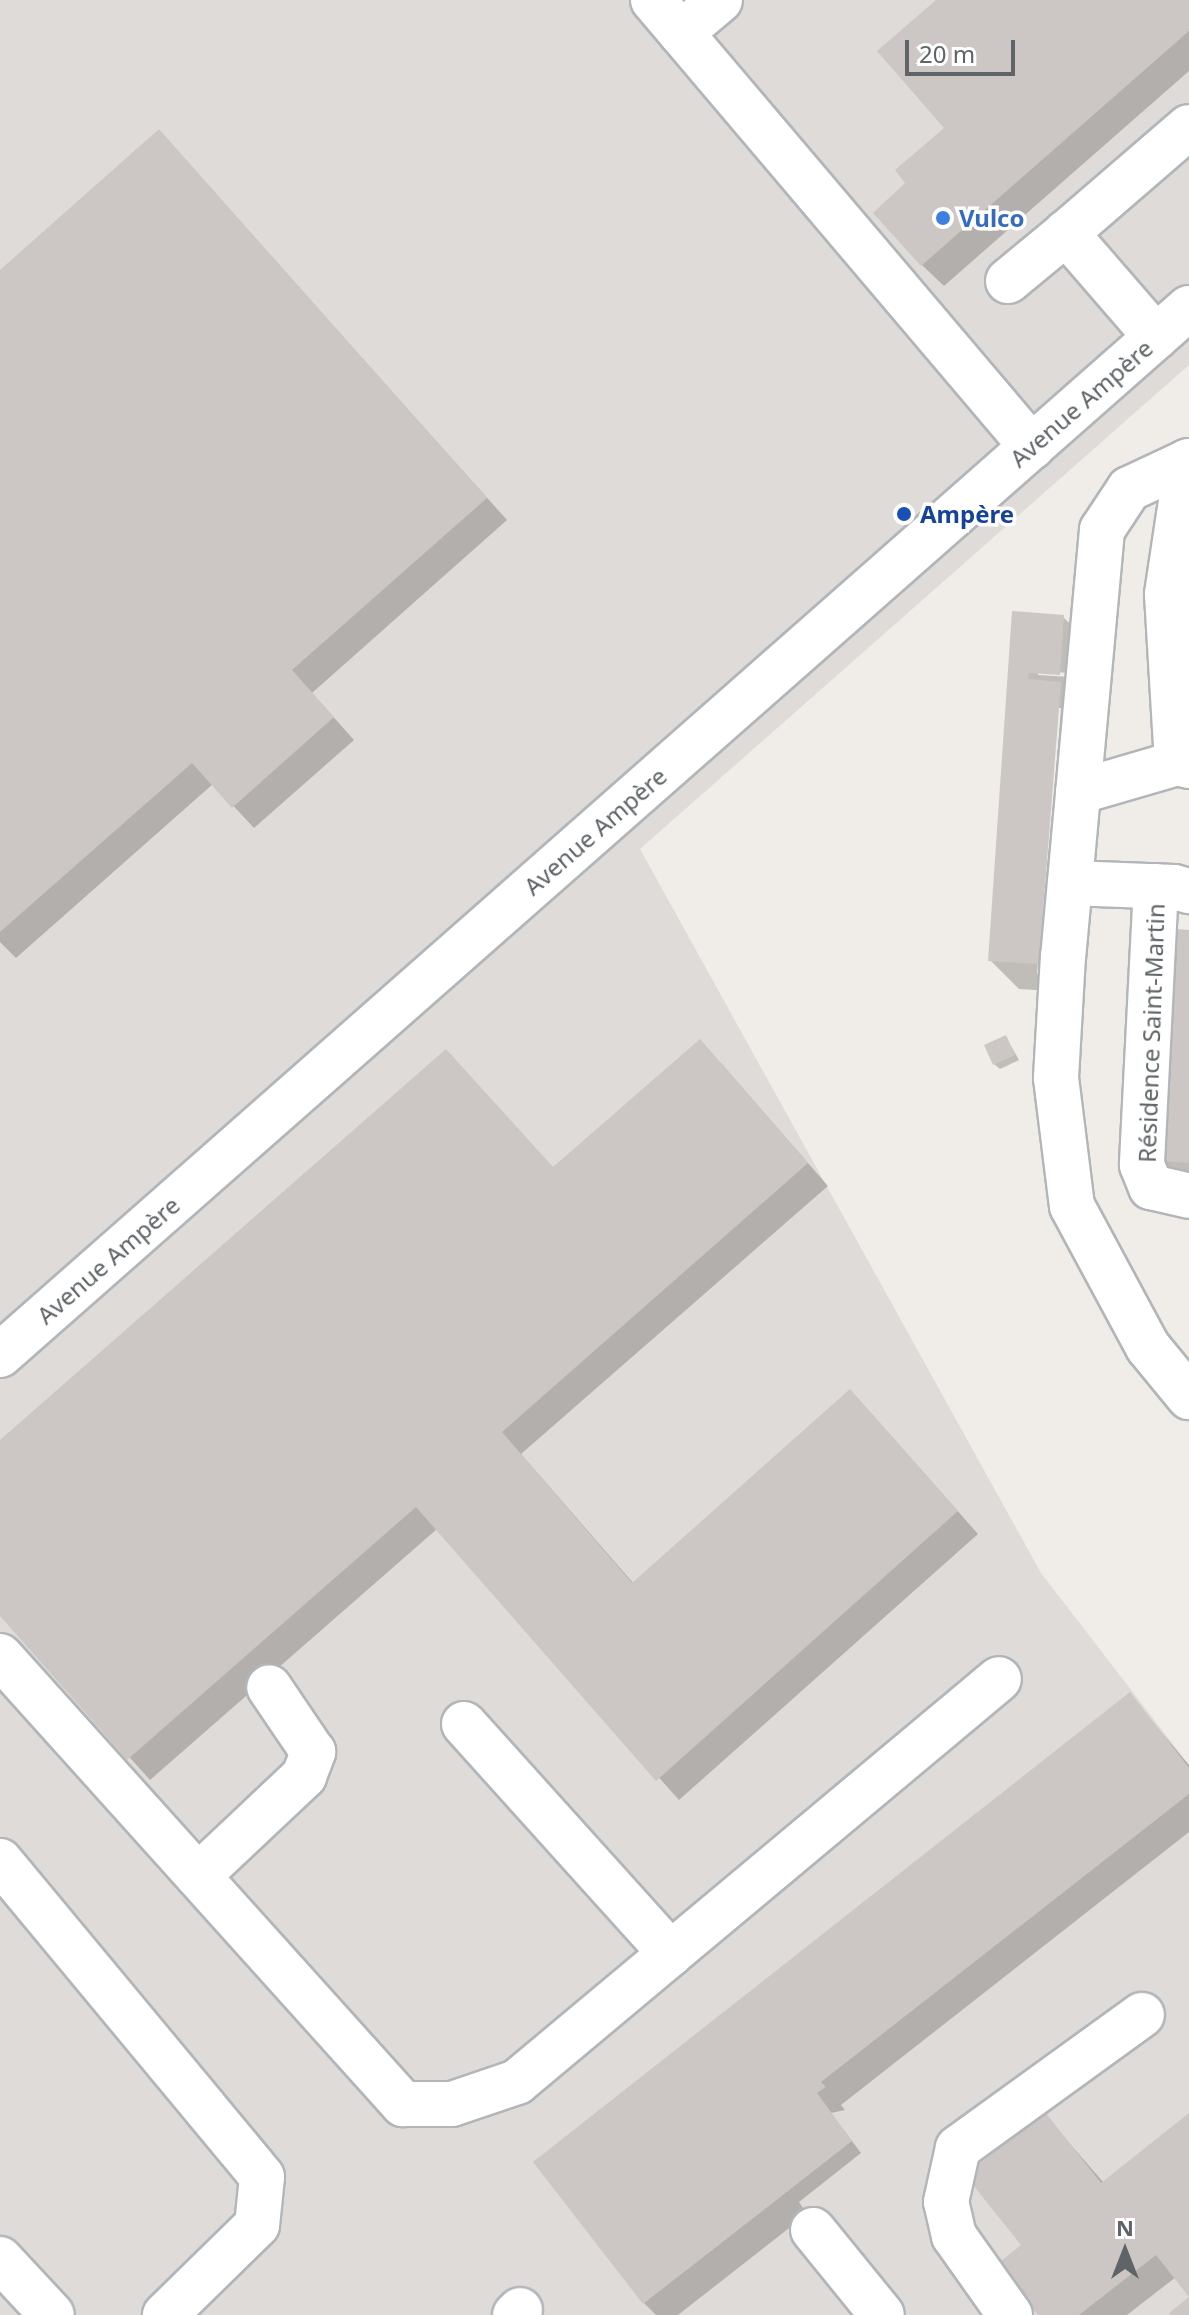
<!DOCTYPE html>
<html>
<head>
<meta charset="utf-8">
<style>
  body { margin:0 }
  #map { position:relative; width:1189px; height:2315px; overflow:hidden; background:#f0ece7; font-family:"Noto Sans",sans-serif }
  div>[style] { position:absolute }
  [style*='--x'] { left:calc(var(--x)*1px); top:calc(var(--y)*1px); width:calc(var(--w)*1px); rotate:calc(var(--a)*1deg) }
  .industrial>* { inset:0; background:#dfdbd9 }
  .shadow>* { inset:0; background:#0003 }
  .building>* { inset:0; background:#ccc7c4 }
  .roads { filter:drop-shadow(2px 0 #b2b6b9) drop-shadow(-2px 0 #b2b6b9) drop-shadow(0 2px #b2b6b9) drop-shadow(0 -2px #b2b6b9) }
  .minor>* { height:44px; margin:-22px; padding:0 22px; transform-origin:22px; border-radius:22px; background:#fff }
  .dots>* { width:22px; height:22px; translate:-50% -50%; box-sizing:border-box; border:4px solid #fff; border-radius:50% }
  span { translate:-50% -50%; white-space:nowrap; text-align:center; line-height:1.15; -webkit-text-stroke:7px #fff; paint-order:stroke }
  .shop-label { font-size:24px; color:#366cbe; font-weight:700 }
  .left { translate:0 -50%; text-align:left }
  .street-label { font-size:24px; color:#5e6467 }
  .transit-label { font-size:24px; color:#164399; font-weight:700 }
  .north { position:absolute; left:1085px; top:2211px; width:80px; height:80px; -webkit-text-stroke:6px #fff; paint-order:stroke; rotate:0deg; font-size:22px; font-weight:700; line-height:32px; text-align:center; color:#5e6467 }
  .north::after { content:''; display:block; margin:auto; width:28px; height:36px; background:#5e6467; clip-path:polygon(50% 0,100% 100%,50% 72%,0 100%) }
  .scale { position:absolute; left:905px; top:40px; width:110px; height:36px; box-sizing:border-box; border:4px solid #5e6467; border-top:0; padding-left:10px; font-size:24px; line-height:28px; white-space:nowrap; color:#5e6467; -webkit-text-stroke:6px #fff; paint-order:stroke }
</style>
</head>
<body>
<div id="map">
  <div class="industrial">
    <div style="clip-path:polygon(0 0,1189px 0,1189px 365px,640px 849px,1041px 1573px,1189px 1765px,1189px 2315px,0 2315px)"></div>
  </div>
  <div class="shadow">
    <div style="clip-path:polygon(939px 0,1189px 0,1189px 71px,944px 286px,922px 265px,908px 183px,947px 128px)"></div>
    <div style="clip-path:polygon(159px 132px,507px 520px,312px 693px,354px 740px,254px 828px,213px 784px,16px 958px,0 942px,0 272px)"></div>
    <div style="clip-path:polygon(evenodd,1014px 613px,1063px 617px,1093px 646px,1068px 992px,1019px 989px,990px 960px,1014px 613px,1038px 671px,1070px 673px,1070px 677px,1038px 675px,1038px 671px,1014px 613px,1057px 708px,1061px 708px,1041px 974px,1037px 974px,1057px 708px)"></div>
    <div style="clip-path:polygon(1189px 932px,1189px 1187px,1162px 1160px)"></div>
    <div style="clip-path:polygon(1006px 1037px,1019px 1060px,1000px 1069px,994px 1064px)"></div>
    <div style="clip-path:polygon(721px 1063px,828px 1186px,521px 1454px,634px 1584px,871px 1413px,978px 1534px,679px 1800px,437px 1529px,150px 1780px,0 1613px,0 1442px,554px 1169px)"></div>
    <div style="clip-path:polygon(1130px 1695px,1189px 1765px,1189px 1832px,841px 2105px,845px 2110px,831px 2113px,861px 2153px,799px 2202px,807px 2214px,678px 2315px,656px 2315px,644px 2303px)"></div>
    <div style="clip-path:polygon(1045px 2115px,1104px 2183px,1189px 2116px,1189px 2294px,1176px 2277px,1127px 2315px,1040px 2315px,1024px 2245px)"></div>
  </div>
  <div class="building">
    <div style="clip-path:polygon(936px 0,1189px 0,1189px 31px,921px 266px,873px 213px,905px 183px,895px 170px,944px 128px,877px 51px)"></div>
    <div style="clip-path:polygon(159px 129px,487px 498px,292px 670px,334px 717px,232px 808px,192px 763px,0 932px,0 270px)"></div>
    <div style="clip-path:polygon(1012px 611px,1064px 615px,1060px 675px,1029px 673px,1028px 679px,1061px 682px,1039px 964px,988px 961px)"></div>
    <div style="clip-path:polygon(1177px 929px,1189px 930px,1189px 1163px,1160px 1161px)"></div>
    <div style="clip-path:polygon(1006px 1035px,1015px 1055px,993px 1065px,984px 1045px)"></div>
    <div style="clip-path:polygon(700px 1039px,808px 1163px,502px 1432px,632px 1583px,850px 1389px,958px 1511px,656px 1781px,416px 1507px,127px 1760px,0 1616px,0 1440px,446px 1049px,553px 1167px)"></div>
    <div style="clip-path:polygon(1130px 1692px,1189px 1768px,1189px 1794px,821px 2082px,826px 2087px,817px 2093px,852px 2141px,643px 2304px,533px 2162px)"></div>
    <div style="clip-path:polygon(1045px 2112px,1101px 2183px,1189px 2113px,1189px 2297px,1156px 2255px,1079px 2315px,1038px 2315px,997px 2264px,1021px 2245px,965px 2175px)"></div>
    <div style="clip-path:polygon(1189px 2297px,1189px 2315px,1170px 2315px,1169px 2313px)"></div>
  </div>
  <div class="roads">
    <div class="minor">
      <div style="--x:653;--y:0;--w:586;--a:49.71"></div>
      <div style="--x:681;--y:33;--w:51;--a:-40.2"></div>
      <div style="--x:1008;--y:281;--w:75;--a:-39.6"></div>
      <div style="--x:1156;--y:337;--w:138;--a:-130.9"></div>
      <div style="--x:1066;--y:233;--w:162;--a:-40.8"></div>
      <div style="--x:1189;--y:461;--w:66;--a:155"></div>
      <div style="--x:1129;--y:489;--w:49;--a:123.4"></div>
      <div style="--x:1102;--y:530;--w:428;--a:95.2"></div>
      <div style="--x:1063;--y:956;--w:122;--a:93.3"></div>
      <div style="--x:1056;--y:1078;--w:129;--a:82.9"></div>
      <div style="--x:1072;--y:1206;--w:160;--a:61.7"></div>
      <div style="--x:1148;--y:1347;--w:65;--a:50.6"></div>
      <div style="--x:1177;--y:763;--w:169;--a:-93.4"></div>
      <div style="--x:1167;--y:594;--w:134;--a:-81.4"></div>
      <div style="--x:1078;--y:792;--w:103;--a:-16.3"></div>
      <div style="--x:1177;--y:763;--w:12;--a:14"></div>
      <div style="--x:1070;--y:883;--w:104;--a:2.2"></div>
      <div style="--x:1174;--y:887;--w:16;--a:15"></div>
      <div style="--x:1156;--y:886;--w:279;--a:92.9"></div>
      <div style="--x:1142;--y:1165;--w:24;--a:68"></div>
      <div style="--x:1151;--y:1187;--w:39;--a:13"></div>
      <div style="--x:0;--y:1355;--w:1584;--a:-41.37"></div>
      <div style="--x:0;--y:1656;--w:603;--a:48.03"></div>
      <div style="--x:403;--y:2104;--w:49;--a:0"></div>
      <div style="--x:452;--y:2104;--w:69;--a:-18.7"></div>
      <div style="--x:517;--y:2082;--w:628;--a:-39.9"></div>
      <div style="--x:464;--y:1724;--w:309;--a:48"></div>
      <div style="--x:0;--y:1861;--w:410;--a:50.3"></div>
      <div style="--x:262;--y:2177;--w:48;--a:95.9"></div>
      <div style="--x:257;--y:2225;--w:129;--a:135.6"></div>
      <div style="--x:198;--y:1876;--w:146;--a:-43.3"></div>
      <div style="--x:304;--y:1776;--w:26;--a:-69"></div>
      <div style="--x:313;--y:1752;--w:78;--a:-124.1"></div>
      <div style="--x:813;--y:2230;--w:109;--a:50.9"></div>
      <div style="--x:0;--y:2259;--w:76;--a:47.1"></div>
      <div style="--x:515;--y:2315;--w:7;--a:-45"></div>
      <div style="--x:1010;--y:2315;--w:97;--a:-125.3"></div>
      <div style="--x:954;--y:2236;--w:35;--a:-103"></div>
      <div style="--x:946;--y:2202;--w:55;--a:-77.5"></div>
      <div style="--x:958;--y:2148;--w:227;--a:-35.9"></div>
    </div>
  </div>
  <div class="dots">
    <div style="left:943px;top:218px;background:#3f7fe0"></div>
    <div style="left:904px;top:514px;background:#1a4fb4"></div>
  </div>
  <div class="shop-label">
    <span class="left" style="left:959px;top:218px">Vulco</span>
  </div>
  <div class="street-label">
    <span style="left:1081px;top:403px;rotate:-41deg">Avenue Ampère</span>
    <span style="left:595px;top:831px;rotate:-41deg">Avenue Ampère</span>
    <span style="left:1151px;top:1033px;rotate:-88deg">Résidence Saint-Martin</span>
    <span style="left:108px;top:1260px;rotate:-41deg">Avenue Ampère</span>
  </div>
  <div class="transit-label">
    <span class="left" style="left:920px;top:514px">Ampère</span>
  </div>
  <div class="north">N</div>
  <div class="scale">20 m</div>
</div>
</body>
</html>
